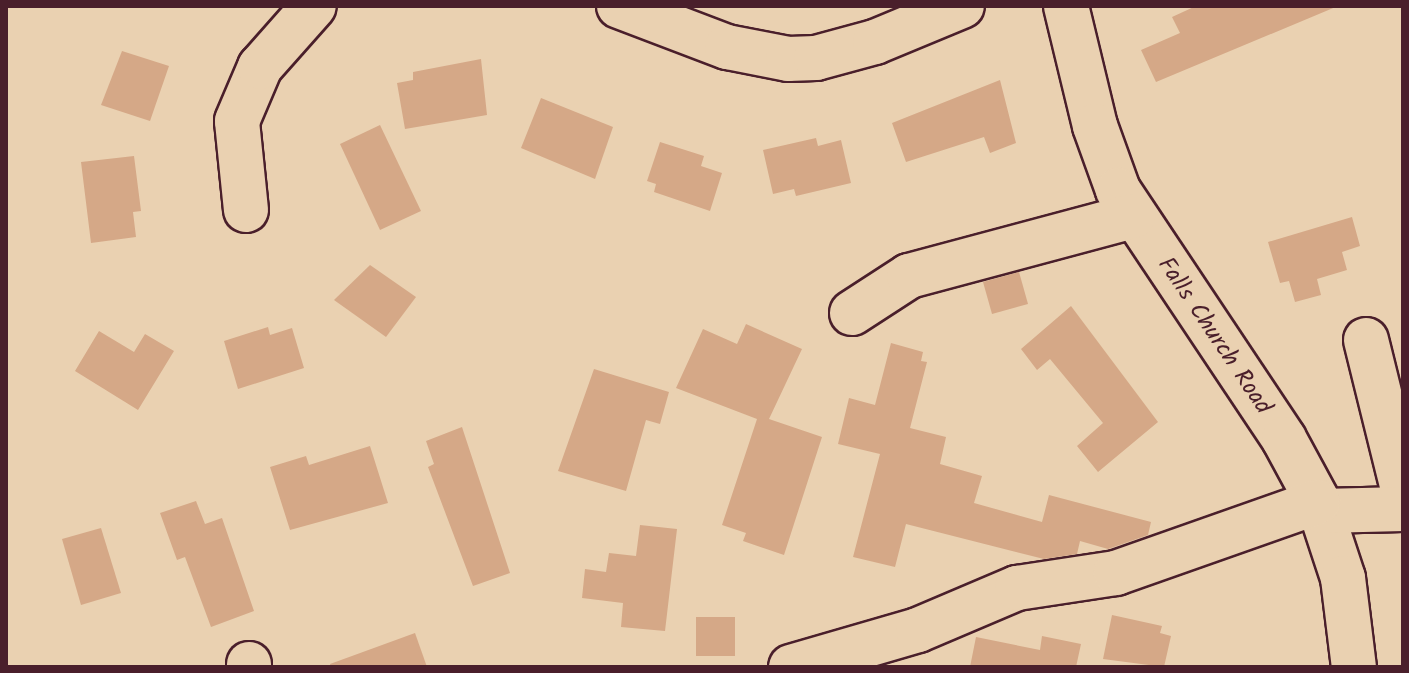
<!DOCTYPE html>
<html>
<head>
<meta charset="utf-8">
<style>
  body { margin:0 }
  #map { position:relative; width:1409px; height:673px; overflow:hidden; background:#ead1b1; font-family:Kalam,sans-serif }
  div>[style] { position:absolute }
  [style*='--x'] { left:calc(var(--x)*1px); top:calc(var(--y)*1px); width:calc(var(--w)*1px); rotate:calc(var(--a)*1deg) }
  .building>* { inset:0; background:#d5a887 }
  .roads { filter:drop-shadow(2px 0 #4a1f2b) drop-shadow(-2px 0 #4a1f2b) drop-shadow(0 2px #4a1f2b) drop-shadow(0 -2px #4a1f2b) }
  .minor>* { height:44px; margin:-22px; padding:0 22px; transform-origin:22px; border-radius:22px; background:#ead1b1 }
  span { translate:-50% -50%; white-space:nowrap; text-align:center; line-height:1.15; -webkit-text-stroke:6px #ead1b1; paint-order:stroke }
  .street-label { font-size:24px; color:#4a1f2b }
  .frame { position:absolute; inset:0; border:8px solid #4a1f2b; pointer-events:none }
</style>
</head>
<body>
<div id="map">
  <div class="building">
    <div style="clip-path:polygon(1196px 6px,1338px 6px,1156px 82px,1141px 50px,1180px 33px,1172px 17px)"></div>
    <div style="clip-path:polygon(122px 51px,169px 66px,150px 121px,101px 105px)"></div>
    <div style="clip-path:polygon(481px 59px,487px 115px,405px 129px,397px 83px,413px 80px,413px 72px)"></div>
    <div style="clip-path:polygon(1000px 80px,1016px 143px,990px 153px,984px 137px,906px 162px,892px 123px)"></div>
    <div style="clip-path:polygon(541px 98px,613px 127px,595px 179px,521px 148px)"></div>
    <div style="clip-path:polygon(380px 125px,421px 211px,380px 230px,340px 144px)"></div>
    <div style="clip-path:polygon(816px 138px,818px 146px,841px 140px,851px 183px,796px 196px,794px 189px,773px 194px,763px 150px)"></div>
    <div style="clip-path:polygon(660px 142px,704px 156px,701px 166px,722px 173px,710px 211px,654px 192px,656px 184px,647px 181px)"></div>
    <div style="clip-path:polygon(134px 156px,141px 211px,133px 212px,136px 237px,91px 243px,81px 162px)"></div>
    <div style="clip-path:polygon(1352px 217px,1360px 246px,1342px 252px,1347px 270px,1317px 279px,1321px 295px,1295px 302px,1289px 281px,1280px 283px,1268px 242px)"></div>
    <div style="clip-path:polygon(370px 265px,416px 297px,386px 337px,334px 300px)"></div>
    <div style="clip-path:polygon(1019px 272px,1028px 304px,992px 314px,983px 282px)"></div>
    <div style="clip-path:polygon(1071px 306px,1158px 422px,1098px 472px,1077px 446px,1103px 423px,1050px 359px,1037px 370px,1021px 349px)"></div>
    <div style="clip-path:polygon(746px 324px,802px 349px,769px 419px,822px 437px,784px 555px,743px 541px,746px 533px,722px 525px,757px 419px,676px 388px,703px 329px,737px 344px)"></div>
    <div style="clip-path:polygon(268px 327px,270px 335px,292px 328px,304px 368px,238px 389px,224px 341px)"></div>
    <div style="clip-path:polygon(99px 331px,134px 352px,145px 334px,174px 351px,138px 410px,75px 371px)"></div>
    <div style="clip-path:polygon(891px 343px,923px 352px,921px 361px,927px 362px,910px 428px,946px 437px,940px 464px,982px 476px,974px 503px,1042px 522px,1049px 495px,1151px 522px,1148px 535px,1108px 549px,1080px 541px,1077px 554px,1044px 559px,906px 524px,895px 567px,853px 557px,880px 454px,838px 444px,849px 398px,875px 405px)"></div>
    <div style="clip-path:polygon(594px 369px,669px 392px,660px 424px,646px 420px,626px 491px,558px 471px)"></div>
    <div style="clip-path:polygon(462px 427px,510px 573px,473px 586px,428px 467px,434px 464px,426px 441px)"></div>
    <div style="clip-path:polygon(370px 446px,388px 503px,290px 530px,270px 467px,306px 456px,309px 465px)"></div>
    <div style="clip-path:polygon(196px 501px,205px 524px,222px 518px,254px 611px,211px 627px,185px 557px,177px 560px,160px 513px)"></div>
    <div style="clip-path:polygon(640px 525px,677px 529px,665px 631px,621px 627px,623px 603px,582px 598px,585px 569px,606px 572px,609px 553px,636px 556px)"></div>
    <div style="clip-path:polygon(101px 528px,121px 593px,81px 605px,62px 539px)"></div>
    <div style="clip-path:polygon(1112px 615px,1162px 626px,1160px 633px,1171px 636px,1164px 667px,1103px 659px)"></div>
    <div style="clip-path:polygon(696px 617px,735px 617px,735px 656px,696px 656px)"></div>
    <div style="clip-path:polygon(415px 633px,427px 667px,331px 667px,330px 664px)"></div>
    <div style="clip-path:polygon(1042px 636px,1081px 644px,1076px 667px,970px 667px,976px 637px,1040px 650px)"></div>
  </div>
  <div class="roads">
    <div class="minor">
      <div style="--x:619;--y:6;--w:116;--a:20.8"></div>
      <div style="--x:727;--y:47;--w:62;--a:11.1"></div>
      <div style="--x:788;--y:59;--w:28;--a:-2"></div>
      <div style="--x:816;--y:58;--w:61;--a:-15.2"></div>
      <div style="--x:875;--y:42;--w:94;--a:-22.5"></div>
      <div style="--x:1066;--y:6;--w:123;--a:76.4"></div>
      <div style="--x:1095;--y:126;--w:68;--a:70.2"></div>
      <div style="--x:1118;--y:190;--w:299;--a:56.3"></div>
      <div style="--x:1284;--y:439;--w:72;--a:61.6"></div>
      <div style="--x:1318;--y:502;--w:80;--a:71.8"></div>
      <div style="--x:1343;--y:578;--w:90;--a:83"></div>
      <div style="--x:246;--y:210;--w:89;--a:-95.8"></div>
      <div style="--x:237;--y:121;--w:59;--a:-66.9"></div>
      <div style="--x:260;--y:67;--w:81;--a:-48.5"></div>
      <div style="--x:852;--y:313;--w:68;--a:-33"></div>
      <div style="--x:909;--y:276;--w:232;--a:-15"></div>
      <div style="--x:1366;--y:340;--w:154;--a:76.1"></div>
      <div style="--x:1322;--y:511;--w:81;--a:-1.4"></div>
      <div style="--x:249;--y:664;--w:3;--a:90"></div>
      <div style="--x:791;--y:667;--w:132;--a:-16.2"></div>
      <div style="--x:918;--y:630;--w:108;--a:-23"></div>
      <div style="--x:1017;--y:588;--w:100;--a:-8.6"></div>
      <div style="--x:1116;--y:573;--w:214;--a:-19.4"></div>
    </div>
  </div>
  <div class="street-label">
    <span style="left:1214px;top:336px;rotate:56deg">Falls Church Road</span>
  </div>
  <div class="frame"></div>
</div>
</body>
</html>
